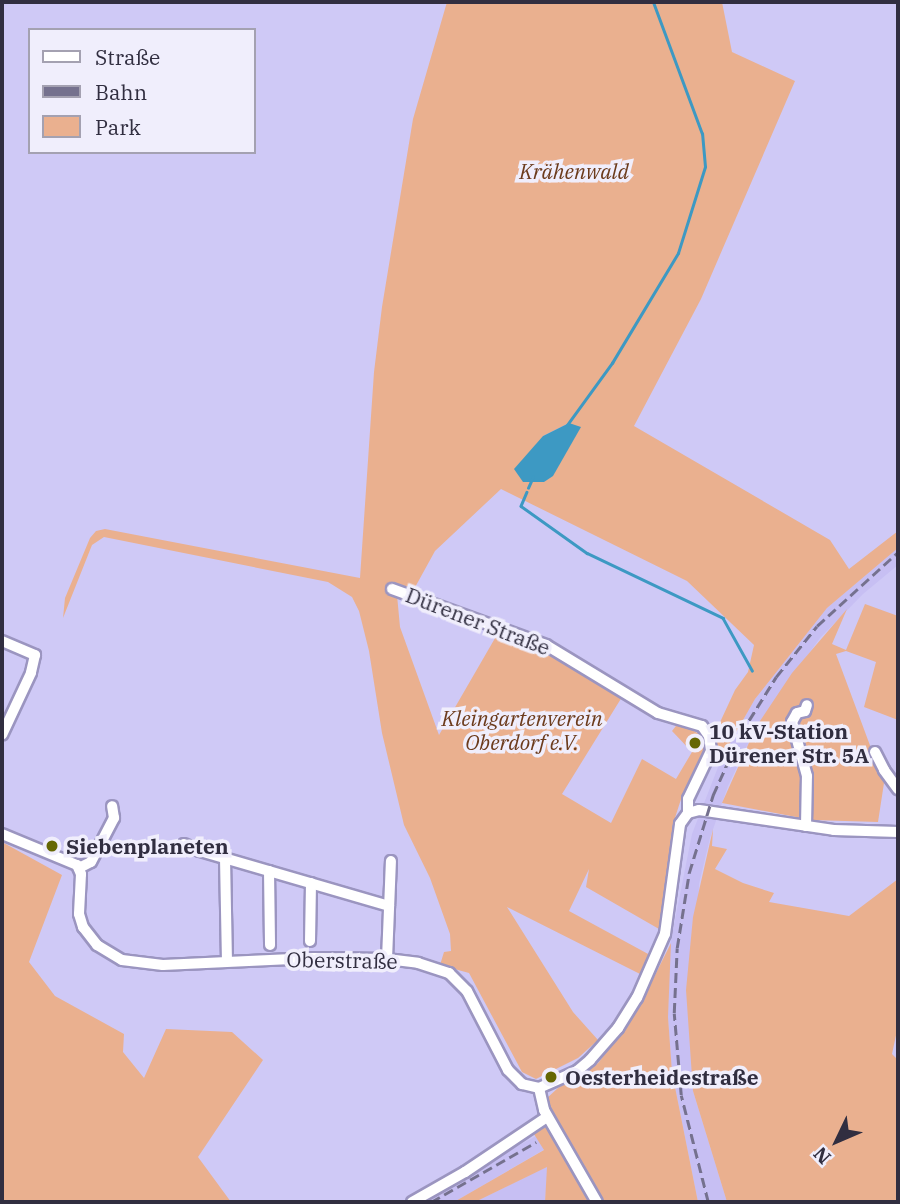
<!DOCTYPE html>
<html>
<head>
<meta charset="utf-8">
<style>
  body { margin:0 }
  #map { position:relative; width:900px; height:1204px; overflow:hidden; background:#cfc9f6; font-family:"IBM Plex Serif",serif }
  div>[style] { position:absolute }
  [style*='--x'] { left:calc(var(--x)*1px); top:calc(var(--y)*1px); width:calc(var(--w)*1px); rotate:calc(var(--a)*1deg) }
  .built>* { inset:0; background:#c7bff3 }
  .green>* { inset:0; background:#eab08f }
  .water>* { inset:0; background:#3d99c3 }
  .stream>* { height:2.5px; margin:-1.25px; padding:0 1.25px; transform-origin:1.25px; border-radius:1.25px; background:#3d99c3 }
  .roads { filter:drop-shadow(2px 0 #9b95c0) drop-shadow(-2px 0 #9b95c0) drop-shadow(0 2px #9b95c0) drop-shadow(0 -2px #9b95c0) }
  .street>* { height:10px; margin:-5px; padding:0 5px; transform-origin:5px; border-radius:5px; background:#fff }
  .rail>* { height:2.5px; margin-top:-1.25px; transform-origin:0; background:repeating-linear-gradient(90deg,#75718e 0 10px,transparent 0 15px) }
  .dots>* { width:19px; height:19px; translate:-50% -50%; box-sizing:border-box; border:4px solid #f0eefc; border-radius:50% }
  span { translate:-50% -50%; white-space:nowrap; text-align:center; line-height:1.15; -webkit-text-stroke:7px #f0eefc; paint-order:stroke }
  .park-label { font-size:21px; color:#6c3b1c; font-style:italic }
  .street-label { font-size:21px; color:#312e40 }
  .poi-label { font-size:21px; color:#312e40; font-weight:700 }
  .left { translate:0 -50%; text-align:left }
  .frame { position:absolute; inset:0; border:4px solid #312e40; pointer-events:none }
  .legend { position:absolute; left:28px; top:28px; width:228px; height:126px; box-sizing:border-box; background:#f0eefc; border:2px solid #a4a1b1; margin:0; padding:9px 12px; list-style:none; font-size:21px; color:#312e40 }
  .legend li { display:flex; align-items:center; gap:14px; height:35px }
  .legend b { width:35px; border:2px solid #a4a1b1 }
  .north { position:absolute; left:802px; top:1106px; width:70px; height:70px; -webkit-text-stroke:5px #f0eefc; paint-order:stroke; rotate:226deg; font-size:19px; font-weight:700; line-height:28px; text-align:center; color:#312e40 }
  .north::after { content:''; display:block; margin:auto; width:24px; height:32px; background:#312e40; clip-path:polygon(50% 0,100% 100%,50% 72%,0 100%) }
</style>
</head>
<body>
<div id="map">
  <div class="built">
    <div style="clip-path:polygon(898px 548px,898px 565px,863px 594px,820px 638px,756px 727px,728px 786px,710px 838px,699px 884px,693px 1091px,727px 1202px,698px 1202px,672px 1072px,668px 1017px,669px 950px,692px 834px,722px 757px,755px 699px,827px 608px)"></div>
    <div style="clip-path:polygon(536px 1136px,545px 1149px,454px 1202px,417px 1202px)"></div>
    <div style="clip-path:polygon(548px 1166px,545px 1202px,475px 1202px)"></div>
  </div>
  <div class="green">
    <div style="clip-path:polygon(evenodd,447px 2px,722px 2px,732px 52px,795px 81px,701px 299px,634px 426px,830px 540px,849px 569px,898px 531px,898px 548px,827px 608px,755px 699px,722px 757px,700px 760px,683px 793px,673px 824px,659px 929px,586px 887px,589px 869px,569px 911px,650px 955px,642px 975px,507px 907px,573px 1012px,598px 1040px,578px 1058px,536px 1079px,522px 1072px,469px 973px,440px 965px,444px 952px,451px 951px,450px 934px,430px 878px,404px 825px,382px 733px,369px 651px,359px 611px,352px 597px,328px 582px,104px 537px,92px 545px,63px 618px,65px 598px,90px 538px,96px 531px,105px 529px,360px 578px,374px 372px,382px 307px,413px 119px,447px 2px,569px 423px,544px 482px,531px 480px,543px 436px,569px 423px,447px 2px,501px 489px,687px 581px,754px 645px,748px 672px,735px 690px,715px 733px,704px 737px,679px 722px,672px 731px,692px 752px,676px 779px,642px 759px,611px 823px,562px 794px,622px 697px,536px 645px,498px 633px,439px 735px,400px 627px,397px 595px,413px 591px,435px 551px,501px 489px)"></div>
    <div style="clip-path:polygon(865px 604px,898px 616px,898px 720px,864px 707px,876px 662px,846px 651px,836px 654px,884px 783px,878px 822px,812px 820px,722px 803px,756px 727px,792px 673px,847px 609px,832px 644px,846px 650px)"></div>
    <div style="clip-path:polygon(713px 829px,712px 846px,727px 849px,715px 869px,743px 883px,774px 893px,769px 902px,849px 916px,898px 879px,898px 1026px,892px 1054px,898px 1060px,898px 1202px,727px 1202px,693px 1091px,686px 990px,693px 917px)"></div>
    <div style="clip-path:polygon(2px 842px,62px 875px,29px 962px,55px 996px,124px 1034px,123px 1052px,144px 1078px,166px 1029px,232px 1032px,263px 1060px,198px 1157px,231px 1202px,2px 1202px)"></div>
    <div style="clip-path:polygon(671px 943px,668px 1017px,672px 1072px,698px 1202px,602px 1202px,554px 1120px,546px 1099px,559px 1087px,582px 1077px,599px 1062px,637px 1011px)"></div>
    <div style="clip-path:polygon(539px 1126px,550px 1129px,592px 1202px,545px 1202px,547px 1167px,475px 1202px,454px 1202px,544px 1150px,532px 1131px)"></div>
  </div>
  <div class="water">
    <div style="clip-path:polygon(569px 423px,581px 427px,553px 476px,544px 482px,523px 482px,514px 469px,543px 436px)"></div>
  </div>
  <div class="stream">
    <div style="--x:567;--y:425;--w:77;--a:-54"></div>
    <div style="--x:612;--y:363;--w:128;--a:-59"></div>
    <div style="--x:678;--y:253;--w:90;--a:-72.6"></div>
    <div style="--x:705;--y:167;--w:33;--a:-95"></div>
    <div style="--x:702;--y:134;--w:141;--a:-110.4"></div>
    <div style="--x:528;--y:488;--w:12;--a:-66"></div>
    <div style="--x:527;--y:492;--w:15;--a:113"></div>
    <div style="--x:521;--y:506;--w:81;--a:35.5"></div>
    <div style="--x:587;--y:553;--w:151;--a:25.5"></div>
    <div style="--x:723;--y:618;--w:60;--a:60.9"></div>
  </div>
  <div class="roads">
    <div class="street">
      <div style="--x:392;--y:589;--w:164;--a:20"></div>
      <div style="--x:546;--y:645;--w:131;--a:31.3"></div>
      <div style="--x:658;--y:713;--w:46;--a:16.5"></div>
      <div style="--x:702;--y:726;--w:12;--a:55"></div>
      <div style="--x:709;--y:736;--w:15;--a:82"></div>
      <div style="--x:711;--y:751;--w:53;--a:115.6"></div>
      <div style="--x:688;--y:799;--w:14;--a:90"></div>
      <div style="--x:2;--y:641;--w:36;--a:23"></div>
      <div style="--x:35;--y:655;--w:18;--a:103"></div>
      <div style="--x:31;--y:673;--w:68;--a:115.1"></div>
      <div style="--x:875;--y:752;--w:20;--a:63"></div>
      <div style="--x:884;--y:770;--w:24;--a:54"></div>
      <div style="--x:806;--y:826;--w:50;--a:-88.9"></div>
      <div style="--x:807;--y:776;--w:56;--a:-105.5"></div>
      <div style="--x:792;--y:722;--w:10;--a:-61"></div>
      <div style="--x:797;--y:713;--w:8;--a:-14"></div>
      <div style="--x:805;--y:711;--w:6;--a:-72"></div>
      <div style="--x:2;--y:834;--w:81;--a:22.5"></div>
      <div style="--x:77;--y:865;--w:10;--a:66"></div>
      <div style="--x:81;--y:874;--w:40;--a:92.9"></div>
      <div style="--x:79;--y:914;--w:14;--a:73"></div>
      <div style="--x:83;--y:927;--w:23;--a:52"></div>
      <div style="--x:97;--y:945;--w:29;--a:31"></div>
      <div style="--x:122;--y:960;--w:41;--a:7"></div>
      <div style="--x:163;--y:965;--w:150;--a:-2.7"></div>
      <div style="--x:313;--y:958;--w:74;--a:0.8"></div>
      <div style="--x:387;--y:959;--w:31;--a:7"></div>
      <div style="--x:418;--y:963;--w:33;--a:18"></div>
      <div style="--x:449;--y:973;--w:25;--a:45"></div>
      <div style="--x:467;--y:991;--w:89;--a:62.6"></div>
      <div style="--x:508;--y:1070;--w:20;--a:45"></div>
      <div style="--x:522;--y:1084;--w:17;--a:13"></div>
      <div style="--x:539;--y:1088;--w:42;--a:-24.1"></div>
      <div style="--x:577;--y:1071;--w:17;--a:-40"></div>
      <div style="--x:590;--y:1060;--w:43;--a:-48.8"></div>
      <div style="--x:618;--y:1028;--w:36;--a:-58"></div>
      <div style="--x:637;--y:998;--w:70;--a:-66.4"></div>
      <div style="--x:665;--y:934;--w:111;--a:-82.2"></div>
      <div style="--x:680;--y:824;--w:14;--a:-54"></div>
      <div style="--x:688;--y:813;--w:11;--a:-15"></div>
      <div style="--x:699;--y:810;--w:136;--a:8.4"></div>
      <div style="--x:834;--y:830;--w:64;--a:1.8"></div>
      <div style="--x:184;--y:844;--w:17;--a:24"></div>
      <div style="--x:200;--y:851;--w:197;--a:16.2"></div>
      <div style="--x:225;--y:858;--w:103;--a:88.9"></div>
      <div style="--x:79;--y:868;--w:13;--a:-27"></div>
      <div style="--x:91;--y:862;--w:50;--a:-62.4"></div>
      <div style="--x:114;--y:818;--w:12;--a:-99"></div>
      <div style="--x:269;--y:871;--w:74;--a:89.2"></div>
      <div style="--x:310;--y:941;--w:58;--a:-89"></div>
      <div style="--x:387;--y:959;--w:98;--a:-87.7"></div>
      <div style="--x:539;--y:1088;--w:23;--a:77"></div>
      <div style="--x:544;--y:1110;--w:106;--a:60.1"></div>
      <div style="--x:412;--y:1202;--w:61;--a:-29.5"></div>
      <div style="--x:465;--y:1172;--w:99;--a:-33.9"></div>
    </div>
  </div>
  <div class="rail">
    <div style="--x:431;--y:1202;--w:121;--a:-29.7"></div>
    <div style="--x:708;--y:1202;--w:110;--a:-104.2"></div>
    <div style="--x:681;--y:1095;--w:82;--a:-94.9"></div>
    <div style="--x:674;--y:1013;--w:65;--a:-87.4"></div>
    <div style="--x:677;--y:948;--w:76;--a:-80.9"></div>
    <div style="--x:689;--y:873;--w:82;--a:-72.9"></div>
    <div style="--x:713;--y:795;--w:68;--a:-65.7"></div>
    <div style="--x:741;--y:733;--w:66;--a:-58"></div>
    <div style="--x:776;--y:677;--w:65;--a:-51.2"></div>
    <div style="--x:817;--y:626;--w:110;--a:-42.4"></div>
  </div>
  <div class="dots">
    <div style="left:695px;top:743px;background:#656703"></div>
    <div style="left:52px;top:846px;background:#656703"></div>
    <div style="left:551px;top:1077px;background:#656703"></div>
  </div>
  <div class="park-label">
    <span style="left:574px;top:171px">Krähenwald</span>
    <span style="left:522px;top:730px">Kleingartenverein<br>Oberdorf e.V.</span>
  </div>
  <div class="street-label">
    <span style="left:478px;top:621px;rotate:21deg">Dürener Straße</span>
    <span style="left:342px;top:960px;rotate:1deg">Oberstraße</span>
  </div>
  <div class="poi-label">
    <span class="left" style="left:709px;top:743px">10 kV-Station<br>Dürener Str. 5A</span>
    <span class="left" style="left:66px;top:846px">Siebenplaneten</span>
    <span class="left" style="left:565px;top:1077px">Oesterheidestraße</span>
  </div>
  <div class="frame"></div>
  <ul class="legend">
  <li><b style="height:9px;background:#fff"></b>Straße</li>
  <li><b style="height:9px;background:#75718e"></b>Bahn</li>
  <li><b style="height:19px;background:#eab08f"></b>Park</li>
  </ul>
  <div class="north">N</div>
</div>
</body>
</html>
